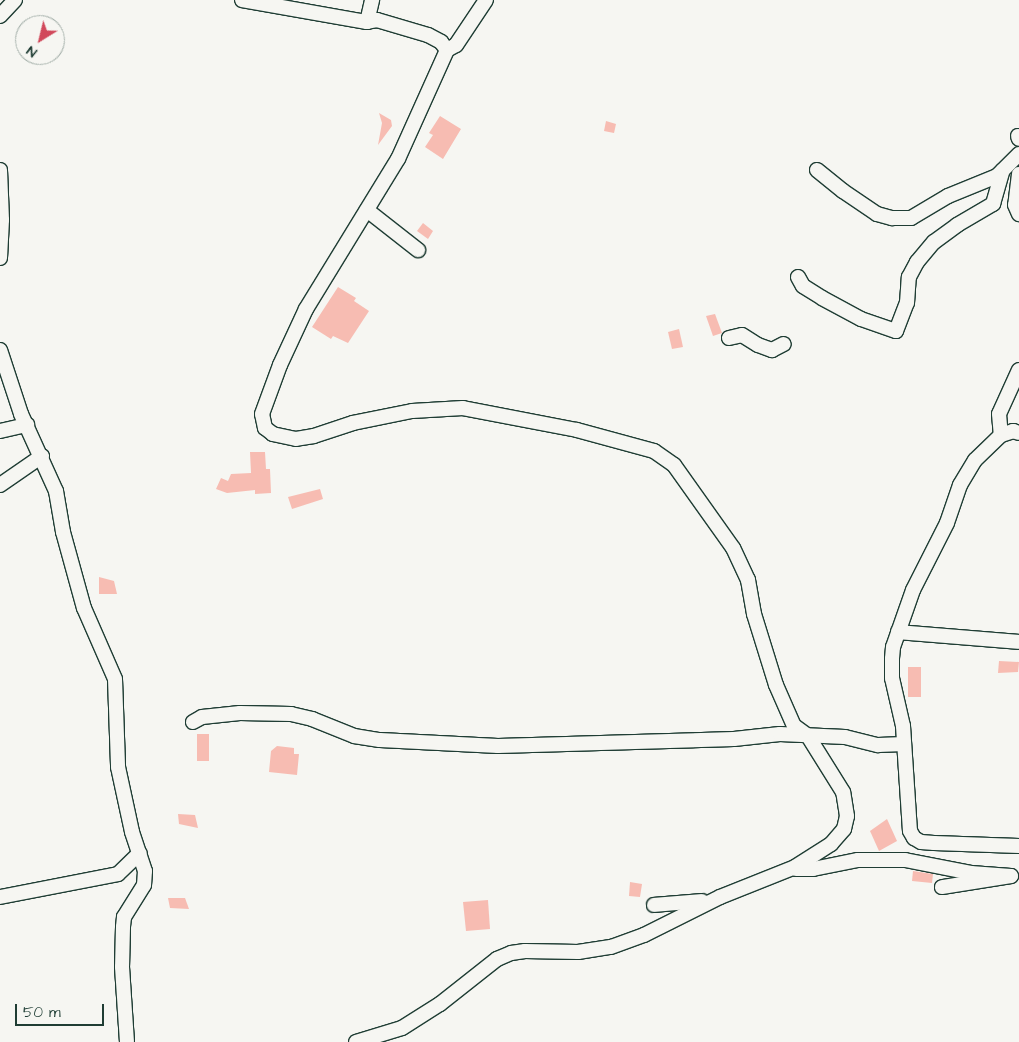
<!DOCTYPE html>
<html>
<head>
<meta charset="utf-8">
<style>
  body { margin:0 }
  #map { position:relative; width:1019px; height:1042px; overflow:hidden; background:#f6f6f2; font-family:"Architects Daughter",sans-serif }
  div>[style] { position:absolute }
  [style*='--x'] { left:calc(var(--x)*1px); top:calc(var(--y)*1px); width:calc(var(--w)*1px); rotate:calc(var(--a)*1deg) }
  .building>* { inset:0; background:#f7bcb2 }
  .roads { filter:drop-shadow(1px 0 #1f3d34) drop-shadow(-1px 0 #1f3d34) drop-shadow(0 1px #1f3d34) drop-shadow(0 -1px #1f3d34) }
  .minor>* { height:14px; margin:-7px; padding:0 7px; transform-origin:7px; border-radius:7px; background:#f6f6f2 }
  span { translate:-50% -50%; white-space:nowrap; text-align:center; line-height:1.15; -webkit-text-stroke:4px #f6f6f2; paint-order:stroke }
  .north { position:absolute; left:15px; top:15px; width:50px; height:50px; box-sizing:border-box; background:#f6f6f2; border:1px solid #a0aca6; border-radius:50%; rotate:216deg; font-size:14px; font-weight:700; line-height:20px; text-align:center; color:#1f3d34 }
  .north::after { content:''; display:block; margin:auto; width:18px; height:22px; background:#d1495b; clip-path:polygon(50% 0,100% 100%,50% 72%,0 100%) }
  .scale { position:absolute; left:15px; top:1004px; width:89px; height:22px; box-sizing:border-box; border:2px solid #1f3d34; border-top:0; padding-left:6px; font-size:15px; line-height:18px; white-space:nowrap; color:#1f3d34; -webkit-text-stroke:4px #f6f6f2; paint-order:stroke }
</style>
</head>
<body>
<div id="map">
  <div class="building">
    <div style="clip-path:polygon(379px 113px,391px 120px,392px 126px,378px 145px,382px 123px)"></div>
    <div style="clip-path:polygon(440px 116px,461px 129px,443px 159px,425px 147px,433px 135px,429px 133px)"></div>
    <div style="clip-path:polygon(606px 121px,616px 124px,614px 133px,604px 131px)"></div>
    <div style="clip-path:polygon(423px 223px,433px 231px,428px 239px,417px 231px)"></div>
    <div style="clip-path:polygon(338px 287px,356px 298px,354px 301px,369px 311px,348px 343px,333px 336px,331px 339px,312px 327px)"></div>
    <div style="clip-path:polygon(715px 314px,722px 333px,713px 336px,706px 316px)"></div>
    <div style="clip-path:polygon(679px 329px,683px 347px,672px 349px,668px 332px)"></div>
    <div style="clip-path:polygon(250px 452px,265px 452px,266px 469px,270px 469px,271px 493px,255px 494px,255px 490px,227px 493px,216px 489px,221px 478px,228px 481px,231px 474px,251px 473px)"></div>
    <div style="clip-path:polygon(320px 489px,323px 499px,292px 509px,288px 497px)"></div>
    <div style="clip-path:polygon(99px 577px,114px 581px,117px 594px,99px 594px)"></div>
    <div style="clip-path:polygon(999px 661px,1019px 662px,1018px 672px,998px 673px)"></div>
    <div style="clip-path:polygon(908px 667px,921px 667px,921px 697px,908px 697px)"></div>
    <div style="clip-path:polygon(197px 734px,209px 734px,209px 761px,197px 761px)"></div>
    <div style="clip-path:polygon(277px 746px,294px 748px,294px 754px,299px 754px,297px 775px,269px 772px,271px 751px)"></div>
    <div style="clip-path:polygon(178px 814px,195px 815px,198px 828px,179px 824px)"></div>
    <div style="clip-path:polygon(887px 819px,897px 841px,879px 851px,870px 831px)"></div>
    <div style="clip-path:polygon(913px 871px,933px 874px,932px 883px,912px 881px)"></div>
    <div style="clip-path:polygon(630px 882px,642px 884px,640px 897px,629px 896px)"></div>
    <div style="clip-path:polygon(168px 898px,185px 898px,189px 909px,170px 908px)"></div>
    <div style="clip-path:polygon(488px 900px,490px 929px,466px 931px,463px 902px)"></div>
  </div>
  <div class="roads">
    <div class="minor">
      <div style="--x:242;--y:0;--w:127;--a:10"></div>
      <div style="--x:367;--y:22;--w:10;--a:-11"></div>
      <div style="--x:377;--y:20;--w:53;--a:16.4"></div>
      <div style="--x:428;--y:35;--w:15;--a:28"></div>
      <div style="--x:441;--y:42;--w:10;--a:53"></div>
      <div style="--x:0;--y:16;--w:22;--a:-47"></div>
      <div style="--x:367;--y:22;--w:23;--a:-77"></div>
      <div style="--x:1018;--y:136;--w:3;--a:72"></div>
      <div style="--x:0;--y:170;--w:50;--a:87.7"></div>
      <div style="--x:2;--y:220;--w:38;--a:93"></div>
      <div style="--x:817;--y:170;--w:33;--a:39"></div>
      <div style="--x:843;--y:191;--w:41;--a:34.1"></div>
      <div style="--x:877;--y:214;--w:16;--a:15"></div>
      <div style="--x:892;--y:218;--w:19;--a:0"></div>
      <div style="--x:911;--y:218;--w:43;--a:-30.7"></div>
      <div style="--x:948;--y:196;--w:53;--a:-22.2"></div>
      <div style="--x:997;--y:176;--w:31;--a:-45"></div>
      <div style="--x:1019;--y:174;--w:31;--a:97"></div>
      <div style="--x:1015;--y:205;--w:10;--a:66"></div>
      <div style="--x:367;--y:210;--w:65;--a:38.1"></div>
      <div style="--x:798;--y:277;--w:10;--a:61"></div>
      <div style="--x:803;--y:286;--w:22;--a:32"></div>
      <div style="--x:822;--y:298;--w:44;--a:28.3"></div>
      <div style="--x:861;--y:319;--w:37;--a:19"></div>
      <div style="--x:896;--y:331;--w:30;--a:-69"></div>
      <div style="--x:907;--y:303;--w:26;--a:-86"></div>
      <div style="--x:909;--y:277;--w:17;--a:-62"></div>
      <div style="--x:917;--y:262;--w:26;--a:-50"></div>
      <div style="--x:934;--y:242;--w:29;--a:-36"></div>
      <div style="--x:957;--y:225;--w:42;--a:-30.3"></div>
      <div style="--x:993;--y:204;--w:35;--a:-74"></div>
      <div style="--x:729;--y:338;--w:13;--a:-13"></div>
      <div style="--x:742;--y:335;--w:19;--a:32"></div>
      <div style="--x:758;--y:345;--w:15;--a:20"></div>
      <div style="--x:772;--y:350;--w:13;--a:-27"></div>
      <div style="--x:0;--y:350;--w:67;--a:71.8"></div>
      <div style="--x:21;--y:414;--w:85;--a:65.6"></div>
      <div style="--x:56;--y:491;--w:42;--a:80.3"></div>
      <div style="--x:63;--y:532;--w:79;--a:74.6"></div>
      <div style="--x:84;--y:608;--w:77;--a:66.4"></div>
      <div style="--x:115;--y:679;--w:88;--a:88"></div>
      <div style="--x:118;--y:767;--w:66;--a:77.8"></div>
      <div style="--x:132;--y:832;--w:41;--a:71.6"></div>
      <div style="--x:145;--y:871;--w:14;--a:94"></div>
      <div style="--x:144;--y:885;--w:38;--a:122"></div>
      <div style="--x:124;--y:917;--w:10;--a:96"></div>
      <div style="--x:123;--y:927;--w:40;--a:91.4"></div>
      <div style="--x:122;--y:967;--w:75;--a:86.2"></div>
      <div style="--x:1019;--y:370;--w:48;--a:114.4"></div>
      <div style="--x:999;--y:414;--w:21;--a:85"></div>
      <div style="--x:1001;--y:435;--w:36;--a:136"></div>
      <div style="--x:975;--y:460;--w:29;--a:121"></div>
      <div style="--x:960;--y:485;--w:40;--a:108.9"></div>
      <div style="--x:947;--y:523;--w:75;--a:116.9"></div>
      <div style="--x:913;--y:590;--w:60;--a:109.3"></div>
      <div style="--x:893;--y:647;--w:12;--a:95"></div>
      <div style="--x:892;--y:659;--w:19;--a:90"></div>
      <div style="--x:892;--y:678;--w:49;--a:77.1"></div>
      <div style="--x:903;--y:726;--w:105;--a:86.2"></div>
      <div style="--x:910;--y:831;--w:8;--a:60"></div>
      <div style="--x:914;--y:838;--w:8;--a:30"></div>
      <div style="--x:921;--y:842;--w:13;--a:4"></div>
      <div style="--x:934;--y:843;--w:85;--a:2"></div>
      <div style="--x:0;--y:431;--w:28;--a:-13"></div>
      <div style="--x:1001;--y:435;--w:13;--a:-18"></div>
      <div style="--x:1013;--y:431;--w:6;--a:18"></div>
      <div style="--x:0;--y:485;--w:51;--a:-34.6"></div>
      <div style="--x:898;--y:632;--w:121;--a:4.7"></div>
      <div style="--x:193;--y:722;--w:10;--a:-29"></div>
      <div style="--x:202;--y:717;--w:38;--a:-6"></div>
      <div style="--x:240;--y:713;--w:51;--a:1.1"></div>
      <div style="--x:291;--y:714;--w:22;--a:13"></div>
      <div style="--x:312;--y:719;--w:45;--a:22"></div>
      <div style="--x:354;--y:736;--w:26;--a:9"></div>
      <div style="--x:380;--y:740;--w:118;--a:2.9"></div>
      <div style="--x:498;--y:746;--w:236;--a:-1.7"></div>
      <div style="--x:734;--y:739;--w:46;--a:-6.2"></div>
      <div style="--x:780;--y:734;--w:65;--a:2.6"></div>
      <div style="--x:845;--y:737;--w:34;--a:14"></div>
      <div style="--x:878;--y:745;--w:26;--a:-2"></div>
      <div style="--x:796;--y:869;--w:17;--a:0"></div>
      <div style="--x:813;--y:869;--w:46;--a:-11.3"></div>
      <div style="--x:858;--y:860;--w:47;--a:0"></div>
      <div style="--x:905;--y:860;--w:67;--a:11.1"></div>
      <div style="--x:971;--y:873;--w:40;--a:4.3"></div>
      <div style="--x:1011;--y:876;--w:70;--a:170.9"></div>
      <div style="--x:0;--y:897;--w:120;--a:-11"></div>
      <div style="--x:118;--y:874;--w:30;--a:-44"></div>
      <div style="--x:654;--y:905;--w:48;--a:-4.8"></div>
      <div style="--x:356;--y:1042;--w:48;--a:-16.9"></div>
      <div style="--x:402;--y:1028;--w:45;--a:-32.3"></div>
      <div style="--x:440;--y:1004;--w:73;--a:-38.3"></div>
      <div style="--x:497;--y:959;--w:15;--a:-23"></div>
      <div style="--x:511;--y:953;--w:14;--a:-8"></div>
      <div style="--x:525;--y:951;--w:53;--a:1.1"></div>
      <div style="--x:578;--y:952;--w:33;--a:-9"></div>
      <div style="--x:611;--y:947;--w:35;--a:-20"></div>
      <div style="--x:644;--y:935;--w:85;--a:-26.6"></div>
      <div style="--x:720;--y:897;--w:81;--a:-21.8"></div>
      <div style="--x:795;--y:867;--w:43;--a:-32.6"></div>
      <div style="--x:831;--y:844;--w:20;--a:-49"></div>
      <div style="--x:844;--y:829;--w:13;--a:-77"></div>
      <div style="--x:847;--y:816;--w:24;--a:-99"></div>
      <div style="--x:843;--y:792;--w:66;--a:-122"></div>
      <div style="--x:808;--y:736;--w:17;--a:-144"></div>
      <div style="--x:794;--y:726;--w:45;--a:-113.7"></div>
      <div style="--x:776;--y:685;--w:74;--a:-107.2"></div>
      <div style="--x:754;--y:614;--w:35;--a:-100"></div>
      <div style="--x:748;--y:580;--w:35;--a:-115"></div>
      <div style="--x:733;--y:548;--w:102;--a:-125.4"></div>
      <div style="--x:674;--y:465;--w:24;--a:-145"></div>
      <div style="--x:654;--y:451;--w:80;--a:-164.7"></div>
      <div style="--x:577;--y:430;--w:116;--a:-169.1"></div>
      <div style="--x:463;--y:408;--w:51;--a:176.6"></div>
      <div style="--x:412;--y:411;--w:60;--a:168.5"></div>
      <div style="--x:353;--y:423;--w:41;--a:161.6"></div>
      <div style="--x:314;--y:436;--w:18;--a:171"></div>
      <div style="--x:296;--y:439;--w:24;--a:-168"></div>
      <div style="--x:273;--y:434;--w:10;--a:-143"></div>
      <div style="--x:265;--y:428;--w:14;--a:-102"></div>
      <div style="--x:262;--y:414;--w:52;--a:-69.8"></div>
      <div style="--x:280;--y:365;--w:62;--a:-65.1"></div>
      <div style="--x:306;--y:309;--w:176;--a:-58.5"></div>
      <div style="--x:398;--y:159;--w:120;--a:-65.8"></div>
      <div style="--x:447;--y:50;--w:10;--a:-29"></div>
      <div style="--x:456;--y:45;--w:54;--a:-56.3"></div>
    </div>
  </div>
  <div class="north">N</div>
  <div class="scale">50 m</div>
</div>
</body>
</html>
